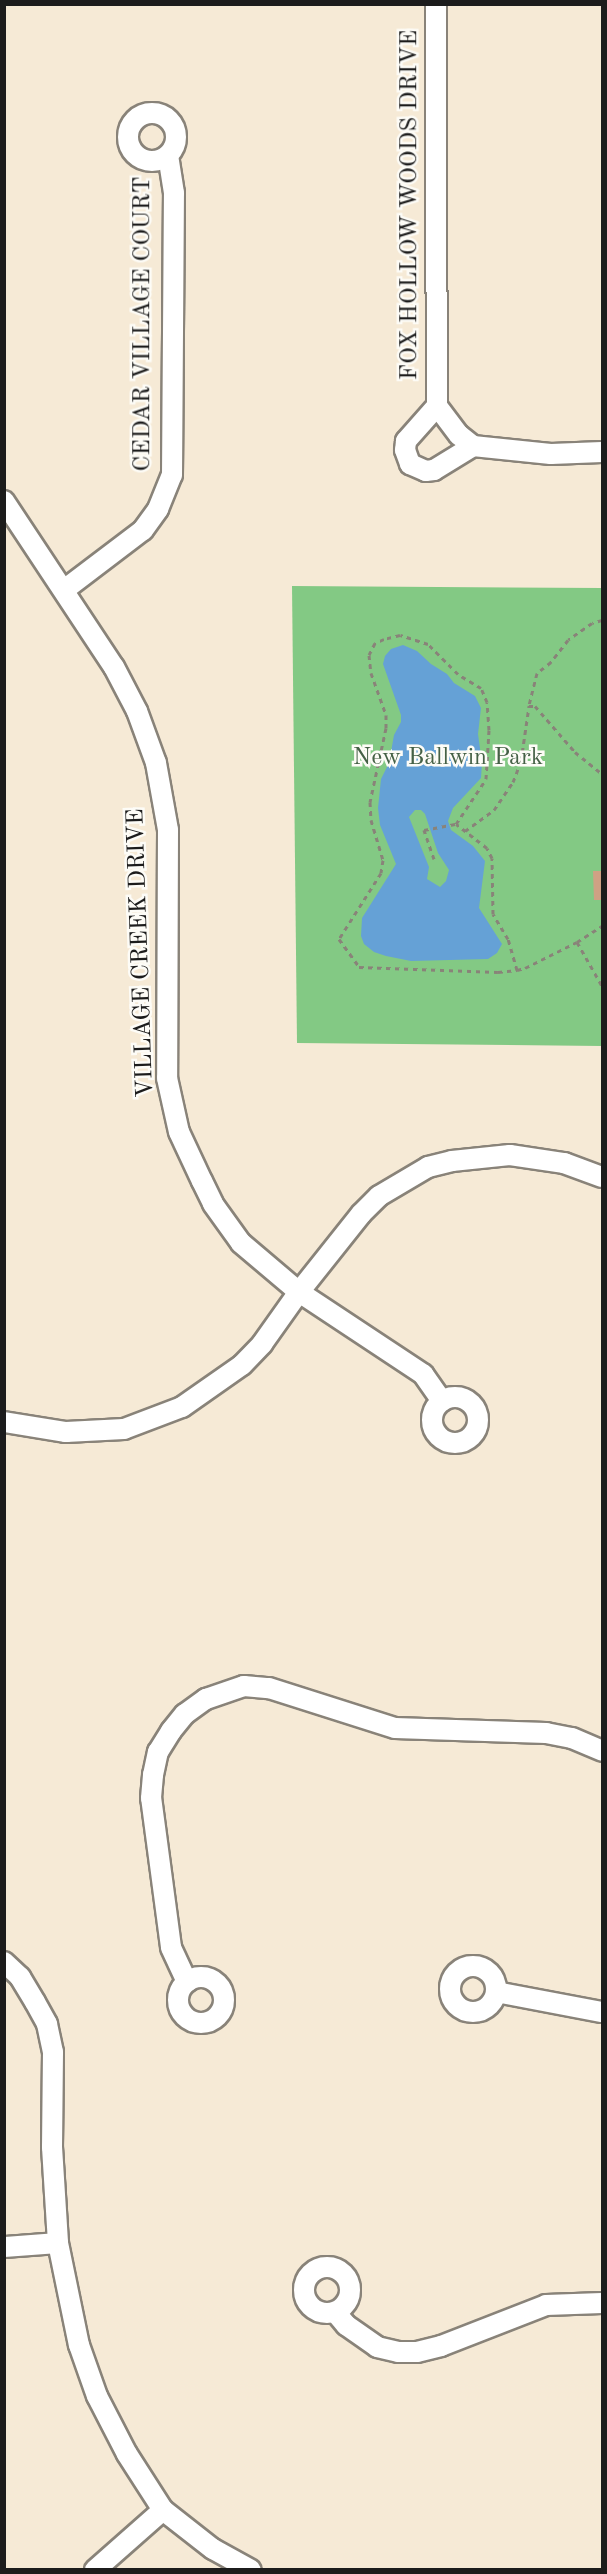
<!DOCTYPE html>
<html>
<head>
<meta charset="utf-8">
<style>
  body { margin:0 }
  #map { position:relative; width:607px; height:2574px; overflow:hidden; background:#f6ead6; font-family:"Old Standard TT",serif }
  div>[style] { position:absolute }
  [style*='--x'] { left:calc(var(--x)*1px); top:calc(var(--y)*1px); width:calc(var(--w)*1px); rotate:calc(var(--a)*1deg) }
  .green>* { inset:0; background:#83c984 }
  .water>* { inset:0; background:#65a1d6 }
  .building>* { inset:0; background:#cfa184 }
  .path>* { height:3px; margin-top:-1.5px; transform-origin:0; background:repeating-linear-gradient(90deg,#898379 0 4.5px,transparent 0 9px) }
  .roads { filter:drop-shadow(2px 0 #898379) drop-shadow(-2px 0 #898379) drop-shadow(0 2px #898379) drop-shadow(0 -2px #898379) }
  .minor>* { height:20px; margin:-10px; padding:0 10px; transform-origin:10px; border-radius:10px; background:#fff }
  .minor>.ring { margin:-10px; padding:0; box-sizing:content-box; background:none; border:20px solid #fff; border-radius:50% }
  span { translate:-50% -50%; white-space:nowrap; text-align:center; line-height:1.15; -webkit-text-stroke:5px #fdfcf7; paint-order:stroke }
  .street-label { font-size:24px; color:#1c1c1c }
  .park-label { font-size:24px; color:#456146 }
  .frame { position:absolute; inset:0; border:6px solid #1c1c1c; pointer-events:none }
</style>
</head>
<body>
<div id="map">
  <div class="green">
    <div style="clip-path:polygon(292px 586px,602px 588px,602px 1046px,297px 1043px)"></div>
  </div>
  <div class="water">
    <div style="clip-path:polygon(evenodd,403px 645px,417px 651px,431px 664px,447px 674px,454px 683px,475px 696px,481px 708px,478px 734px,482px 763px,481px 778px,453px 808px,448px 821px,451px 830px,473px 846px,485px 861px,479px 908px,502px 944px,497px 953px,488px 959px,411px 961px,386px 956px,374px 952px,364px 944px,361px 936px,362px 918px,396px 864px,380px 825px,378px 808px,381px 779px,389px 763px,394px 735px,401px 722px,401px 715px,383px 664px,385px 656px,391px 649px,403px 645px,415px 810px,421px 810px,425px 814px,438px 853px,449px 870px,446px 881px,440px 887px,427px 879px,429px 867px,409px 817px,415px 810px)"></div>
  </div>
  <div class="building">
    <div style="clip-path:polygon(593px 871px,602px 871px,602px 900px,594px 900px)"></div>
  </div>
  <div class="path">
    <div style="--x:602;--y:620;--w:10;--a:163"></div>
    <div style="--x:592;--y:623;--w:29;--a:145"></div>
    <div style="--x:568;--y:640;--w:28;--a:128"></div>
    <div style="--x:551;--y:662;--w:18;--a:142"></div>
    <div style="--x:537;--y:673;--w:34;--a:104"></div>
    <div style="--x:529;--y:706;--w:6;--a:0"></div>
    <div style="--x:535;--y:706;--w:61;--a:49"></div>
    <div style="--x:575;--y:752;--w:35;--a:39"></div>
    <div style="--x:465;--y:831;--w:36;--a:-36"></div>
    <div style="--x:494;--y:810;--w:34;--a:-56"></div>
    <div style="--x:513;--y:782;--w:22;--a:-69"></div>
    <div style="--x:521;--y:761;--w:56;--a:-81.7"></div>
    <div style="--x:434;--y:859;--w:31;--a:-109"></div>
    <div style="--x:424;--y:830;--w:33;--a:-11"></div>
    <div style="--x:577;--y:942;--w:51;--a:60.4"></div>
    <div style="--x:517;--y:970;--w:32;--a:-106"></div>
    <div style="--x:508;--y:939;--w:29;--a:-121"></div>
    <div style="--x:493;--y:914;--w:56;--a:-91"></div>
    <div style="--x:492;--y:858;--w:11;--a:-117"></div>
    <div style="--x:487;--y:848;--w:39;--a:-142"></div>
    <div style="--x:456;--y:824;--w:54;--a:-56.3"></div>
    <div style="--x:486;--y:779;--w:49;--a:-86.5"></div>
    <div style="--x:489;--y:730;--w:28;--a:-94"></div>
    <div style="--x:487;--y:702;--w:15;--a:-113"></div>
    <div style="--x:481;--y:688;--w:27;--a:-149"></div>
    <div style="--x:458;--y:674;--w:42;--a:-135"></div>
    <div style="--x:428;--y:644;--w:29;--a:-162"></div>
    <div style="--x:400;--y:635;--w:16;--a:166"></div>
    <div style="--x:384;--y:639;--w:10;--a:156"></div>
    <div style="--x:375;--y:643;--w:13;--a:117"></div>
    <div style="--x:369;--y:655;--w:18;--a:84"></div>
    <div style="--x:371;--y:673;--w:45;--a:70.3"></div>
    <div style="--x:386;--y:715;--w:13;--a:90"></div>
    <div style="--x:386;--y:728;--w:76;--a:102.2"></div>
    <div style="--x:370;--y:802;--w:18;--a:87"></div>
    <div style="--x:371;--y:820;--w:42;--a:73.3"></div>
    <div style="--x:383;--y:860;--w:13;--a:99"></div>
    <div style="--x:381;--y:873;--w:78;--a:122.5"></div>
    <div style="--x:339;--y:939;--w:34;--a:54"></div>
    <div style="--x:359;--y:967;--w:139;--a:2.1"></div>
    <div style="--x:498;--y:972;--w:19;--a:-6"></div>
    <div style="--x:517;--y:970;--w:8;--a:-14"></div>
    <div style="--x:525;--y:968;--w:58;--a:-26.6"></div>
    <div style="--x:577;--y:942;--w:30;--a:-33"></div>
  </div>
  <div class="roads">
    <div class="minor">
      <div style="--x:436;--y:4;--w:402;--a:89.9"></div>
      <div style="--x:437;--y:406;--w:36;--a:53"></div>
      <div style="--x:459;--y:435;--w:18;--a:38"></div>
      <div class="ring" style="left:128px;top:113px;width:28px;height:28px"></div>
      <div style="--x:437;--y:406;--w:47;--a:131.5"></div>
      <div style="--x:406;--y:441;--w:9;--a:96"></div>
      <div style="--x:405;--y:450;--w:15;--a:70"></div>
      <div style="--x:410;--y:464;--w:17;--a:24"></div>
      <div style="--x:426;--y:471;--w:8;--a:-7"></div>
      <div style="--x:434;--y:470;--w:46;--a:-31.6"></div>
      <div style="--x:473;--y:446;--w:78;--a:5.9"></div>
      <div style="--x:551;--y:454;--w:51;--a:-2.2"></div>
      <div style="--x:4;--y:501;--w:199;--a:56.5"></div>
      <div style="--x:114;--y:667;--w:50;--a:62.4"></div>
      <div style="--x:137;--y:711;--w:55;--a:69.9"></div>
      <div style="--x:156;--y:763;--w:68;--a:79.8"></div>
      <div style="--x:168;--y:830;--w:248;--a:90.2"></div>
      <div style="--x:167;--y:1078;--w:55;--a:77.5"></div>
      <div style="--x:179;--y:1132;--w:54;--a:64.9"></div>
      <div style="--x:202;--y:1181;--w:25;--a:64"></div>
      <div style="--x:213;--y:1204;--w:48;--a:54.3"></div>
      <div style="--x:241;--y:1243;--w:76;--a:40.2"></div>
      <div style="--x:299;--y:1292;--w:149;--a:33.5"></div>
      <div style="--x:423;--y:1374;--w:33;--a:55"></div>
      <div style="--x:64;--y:590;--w:99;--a:-37.2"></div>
      <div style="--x:143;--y:530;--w:26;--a:-54"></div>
      <div style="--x:158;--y:509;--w:37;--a:-68"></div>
      <div style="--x:172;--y:475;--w:282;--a:-89.6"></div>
      <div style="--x:174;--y:193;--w:38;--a:-99"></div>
      <div class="ring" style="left:432px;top:1397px;width:26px;height:26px"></div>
      <div style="--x:4;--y:1422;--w:63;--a:9.2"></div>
      <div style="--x:66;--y:1432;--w:58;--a:-3"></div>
      <div style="--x:124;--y:1429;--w:62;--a:-20.8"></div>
      <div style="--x:182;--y:1407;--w:73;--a:-35"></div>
      <div style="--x:242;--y:1365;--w:29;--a:-46"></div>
      <div style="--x:262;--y:1344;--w:64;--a:-54.6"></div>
      <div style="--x:299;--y:1292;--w:100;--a:-51.5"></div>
      <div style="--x:361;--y:1214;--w:25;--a:-45"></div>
      <div style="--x:379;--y:1196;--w:57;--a:-30.6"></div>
      <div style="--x:428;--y:1167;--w:25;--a:-14"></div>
      <div style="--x:452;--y:1161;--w:58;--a:-5.9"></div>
      <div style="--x:510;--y:1155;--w:55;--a:8.4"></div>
      <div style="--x:564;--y:1163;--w:40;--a:20.2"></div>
      <div style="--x:4;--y:1962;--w:22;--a:43"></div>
      <div style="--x:20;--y:1977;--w:29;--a:59"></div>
      <div style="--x:35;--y:2002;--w:25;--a:61"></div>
      <div style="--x:47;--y:2024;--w:29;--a:78"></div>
      <div style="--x:53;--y:2052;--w:95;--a:90.6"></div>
      <div style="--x:52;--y:2147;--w:96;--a:86.4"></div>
      <div style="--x:58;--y:2243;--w:104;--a:78.4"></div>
      <div style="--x:79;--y:2345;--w:54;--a:70.6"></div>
      <div style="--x:97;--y:2396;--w:65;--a:62.7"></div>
      <div style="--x:127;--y:2454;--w:67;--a:57.3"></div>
      <div style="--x:163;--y:2510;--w:63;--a:38"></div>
      <div style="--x:213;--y:2549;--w:43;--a:28.9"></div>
      <div class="ring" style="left:450px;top:1966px;width:26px;height:26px"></div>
      <div class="ring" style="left:178px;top:1977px;width:26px;height:26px"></div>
      <div style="--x:187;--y:1982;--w:38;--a:-115"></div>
      <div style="--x:171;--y:1947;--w:150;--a:-97.6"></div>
      <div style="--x:151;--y:1798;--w:23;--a:-85"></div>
      <div style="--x:153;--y:1775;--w:24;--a:-78"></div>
      <div style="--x:158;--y:1752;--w:25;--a:-58"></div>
      <div style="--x:171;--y:1731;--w:22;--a:-51"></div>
      <div style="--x:185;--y:1714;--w:26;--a:-36"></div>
      <div style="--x:206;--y:1699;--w:40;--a:-18.9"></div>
      <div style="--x:244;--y:1686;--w:25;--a:5"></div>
      <div style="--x:269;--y:1688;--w:132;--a:17.6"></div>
      <div style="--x:395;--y:1728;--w:151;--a:1.9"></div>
      <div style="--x:546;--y:1733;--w:26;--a:11"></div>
      <div style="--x:572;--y:1738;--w:33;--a:23"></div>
      <div style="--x:496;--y:1992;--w:108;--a:10.7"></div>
      <div style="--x:4;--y:2247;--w:54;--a:-4.2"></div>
      <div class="ring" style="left:304px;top:2267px;width:26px;height:26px"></div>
      <div style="--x:336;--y:2313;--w:16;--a:50"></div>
      <div style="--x:346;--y:2325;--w:38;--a:35"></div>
      <div style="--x:377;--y:2347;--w:22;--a:13"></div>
      <div style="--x:398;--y:2352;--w:19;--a:0"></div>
      <div style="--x:417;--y:2352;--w:25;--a:-14"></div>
      <div style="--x:441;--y:2346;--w:113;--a:-21.3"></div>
      <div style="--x:546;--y:2305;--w:56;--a:-2"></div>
      <div style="--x:95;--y:2570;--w:91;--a:-41.4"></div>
    </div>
  </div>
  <div class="street-label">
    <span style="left:411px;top:205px;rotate:-90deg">FOX HOLLOW WOODS DRIVE</span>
    <span style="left:144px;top:324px;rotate:-90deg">CEDAR VILLAGE COURT</span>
    <span style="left:142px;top:953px;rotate:-92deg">VILLAGE CREEK DRIVE</span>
  </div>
  <div class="park-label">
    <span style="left:448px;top:759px">New Ballwin Park</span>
  </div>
  <div class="frame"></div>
</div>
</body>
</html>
